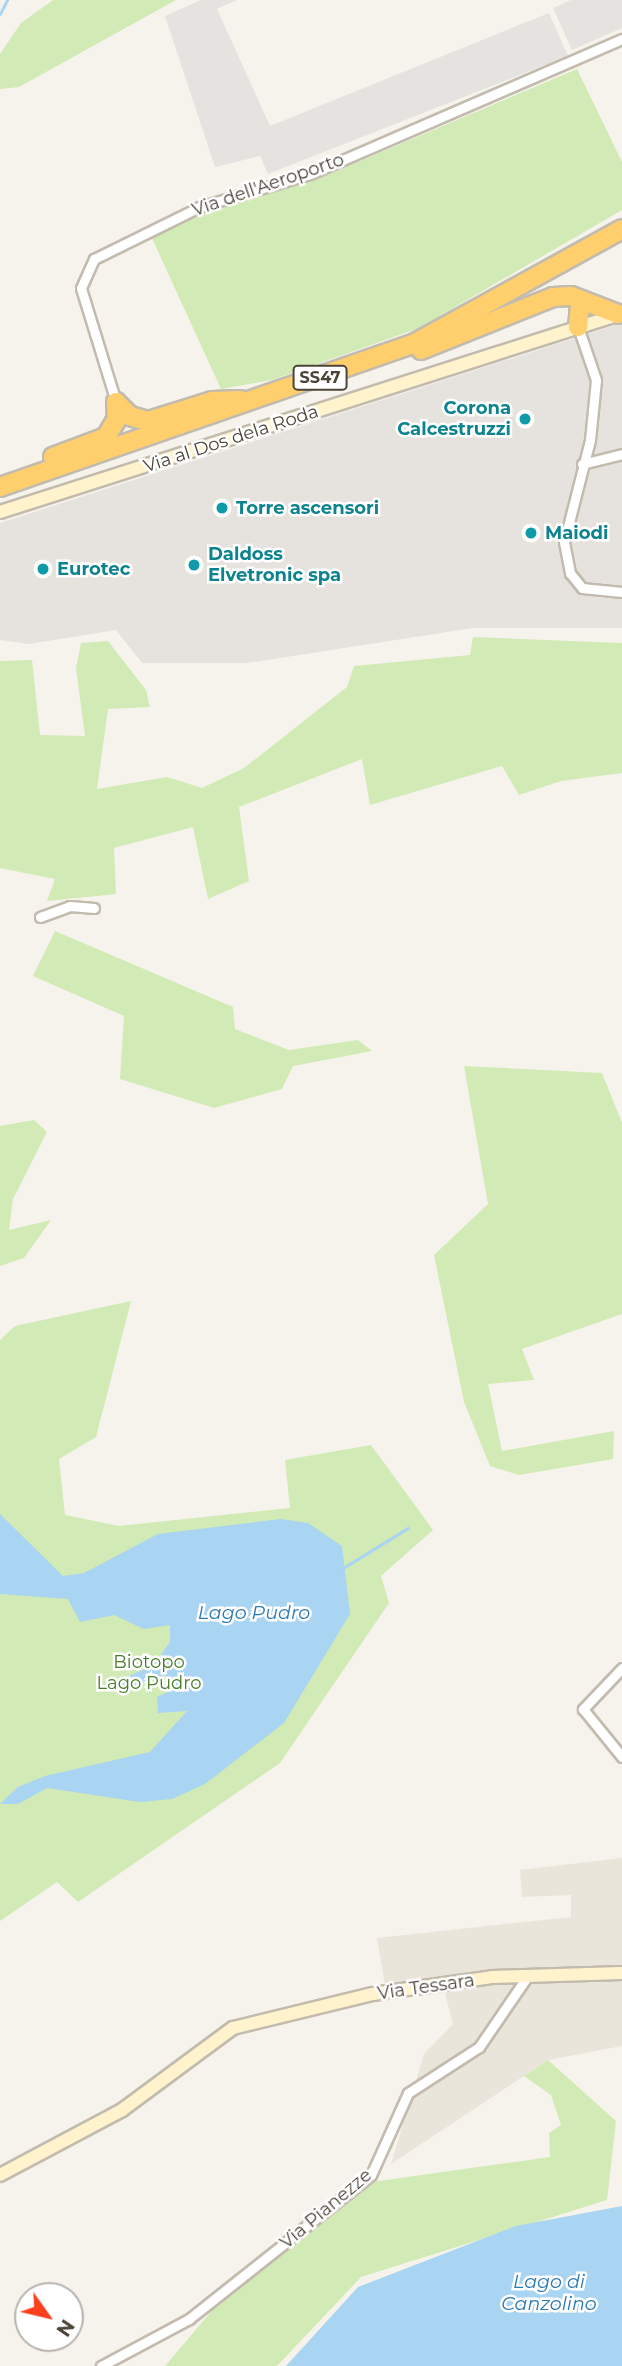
<!DOCTYPE html>
<html>
<head>
<meta charset="utf-8">
<style>
  body { margin:0 }
  #map { position:relative; width:622px; height:2366px; overflow:hidden; background:#f6f3ec; font-family:Montserrat,sans-serif }
  div>[style] { position:absolute }
  [style*='--x'] { left:calc(var(--x)*1px); top:calc(var(--y)*1px); width:calc(var(--w)*1px); rotate:calc(var(--a)*1deg) }
  .residential>* { inset:0; background:#eae5da }
  .industrial>* { inset:0; background:#e6e2dd }
  .green>* { inset:0; background:#d2eab5 }
  .parking>* { inset:0; background:#e5e3e0 }
  .water>* { inset:0; background:#a9d4f2 }
  .stream>* { height:2.5px; margin:-1.25px; padding:0 1.25px; transform-origin:1.25px; border-radius:1.25px; background:#a9d4f2 }
  .roads { filter:drop-shadow(2px 0 #c2bbae) drop-shadow(-2px 0 #c2bbae) drop-shadow(0 2px #c2bbae) drop-shadow(0 -2px #c2bbae) }
  .street>* { height:9px; margin:-4.5px; padding:0 4.5px; transform-origin:4.5px; border-radius:4.5px; background:#fff }
  .secondary>* { height:12px; margin:-6px; padding:0 6px; transform-origin:6px; border-radius:6px; background:#fff3cd }
  .highway>* { height:18px; margin:-9px; padding:0 9px; transform-origin:9px; border-radius:9px; background:#ffcf6e }
  .dots>* { width:19px; height:19px; translate:-50% -50%; box-sizing:border-box; border:4px solid #fff; border-radius:50% }
  span { translate:-50% -50%; white-space:nowrap; text-align:center; line-height:1.15; -webkit-text-stroke:5px #fff; paint-order:stroke }
  .shield-label span { padding:2px 5px; background:#fff; border:2px solid; border-radius:5px; -webkit-text-stroke-width:0 }
  .shield-label { font-size:16px; color:#4b4439; font-weight:700 }
  .street-label { font-size:18px; color:#4b4439 }
  .culture-label { font-size:18px; color:#0d838f; font-weight:700 }
  .right { translate:-100% -50%; text-align:right }
  .left { translate:0 -50%; text-align:left }
  .park-label { font-size:18px; color:#4a7f2a }
  .water-label { font-size:19px; color:#2e7ab2; font-style:italic }
  .north { position:absolute; left:14px; top:2282px; width:70px; height:70px; box-sizing:border-box; background:#fff; border:2px solid #b7b4b0; border-radius:50%; rotate:124deg; font-size:19px; font-weight:700; line-height:28px; text-align:center; color:#4b4439 }
  .north::after { content:''; display:block; margin:auto; width:24px; height:32px; background:#fc3f1d; clip-path:polygon(50% 0,100% 100%,50% 72%,0 100%) }
</style>
</head>
<body>
<div id="map">
  <div class="residential">
    <div style="clip-path:polygon(622px 1858px,622px 2046px,548px 2060px,391px 2164px,424px 2054px,453px 2024px,441px 1978px,385px 1985px,377px 1938px,571px 1917px,571px 1895px,522px 1897px,520px 1870px)"></div>
  </div>
  <div class="industrial">
    <div style="clip-path:polygon(622px 323px,622px 628px,473px 628px,247px 663px,142px 663px,116px 630px,29px 644px,0 640px,0 523px)"></div>
  </div>
  <div class="green">
    <div style="clip-path:polygon(53px 0,176px 0,19px 87px,0 89px,0 54px,21px 23px)"></div>
    <div style="clip-path:polygon(577px 69px,622px 162px,622px 210px,419px 328px,272px 380px,221px 389px,151px 236px,221px 206px,311px 182px)"></div>
    <div style="clip-path:polygon(473px 637px,622px 643px,622px 773px,561px 781px,519px 795px,502px 766px,370px 805px,362px 759px,239px 807px,249px 881px,208px 899px,193px 827px,114px 848px,116px 894px,47px 901px,55px 879px,0 868px,0 661px,32px 660px,40px 735px,85px 736px,76px 668px,81px 643px,108px 641px,146px 690px,150px 707px,108px 709px,97px 789px,167px 777px,202px 788px,244px 768px,347px 687px,354px 666px,470px 655px)"></div>
    <div style="clip-path:polygon(55px 931px,233px 1007px,235px 1029px,289px 1050px,358px 1040px,372px 1051px,293px 1066px,282px 1089px,214px 1108px,120px 1079px,124px 1016px,33px 976px)"></div>
    <div style="clip-path:polygon(464px 1066px,602px 1073px,622px 1123px,622px 1314px,522px 1349px,534px 1380px,488px 1384px,502px 1451px,614px 1431px,613px 1459px,519px 1475px,490px 1466px,464px 1402px,434px 1255px,488px 1204px)"></div>
    <div style="clip-path:polygon(34px 1120px,47px 1132px,13px 1199px,9px 1230px,51px 1220px,24px 1258px,0 1266px,0 1126px)"></div>
    <div style="clip-path:polygon(131px 1301px,96px 1437px,59px 1459px,65px 1515px,119px 1526px,290px 1508px,285px 1460px,371px 1445px,433px 1530px,381px 1576px,389px 1603px,280px 1763px,78px 1902px,57px 1882px,0 1921px,0 1340px,15px 1326px)"></div>
    <div style="clip-path:polygon(548px 2060px,616px 2121px,607px 2200px,361px 2277px,277px 2366px,165px 2366px,221px 2300px,365px 2183px,550px 2157px,549px 2133px,561px 2125px,551px 2095px,524px 2076px)"></div>
  </div>
  <div class="parking">
    <div style="clip-path:polygon(201px 0,237px 0,217px 9px,270px 126px,549px 13px,568px 56px,268px 174px,260px 156px,215px 167px,165px 16px)"></div>
    <div style="clip-path:polygon(571px 0,622px 0,622px 28px,572px 50px,553px 8px)"></div>
  </div>
  <div class="water">
    <div style="clip-path:polygon(0 1514px,63px 1576px,84px 1573px,158px 1534px,281px 1519px,308px 1523px,342px 1546px,350px 1614px,284px 1723px,205px 1784px,172px 1799px,140px 1802px,47px 1788px,18px 1804px,0 1804px,18px 1787px,45px 1776px,150px 1752px,187px 1711px,158px 1713px,157px 1697px,172px 1690px,164px 1675px,122px 1689px,113px 1683px,154px 1665px,170px 1642px,170px 1625px,144px 1629px,114px 1615px,80px 1622px,68px 1599px,0 1594px)"></div>
    <div style="clip-path:polygon(622px 2206px,622px 2366px,286px 2366px,358px 2287px,516px 2226px)"></div>
  </div>
  <div class="stream">
    <div style="--x:0;--y:14;--w:16;--a:-63"></div>
    <div style="--x:343;--y:1568;--w:76;--a:-31.6"></div>
  </div>
  <div class="roads">
    <div class="street">
      <div style="--x:578;--y:327;--w:56;--a:71.2"></div>
      <div style="--x:596;--y:380;--w:60;--a:95.7"></div>
      <div style="--x:590;--y:440;--w:105;--a:104.3"></div>
      <div style="--x:564;--y:542;--w:32;--a:79"></div>
      <div style="--x:570;--y:573;--w:19;--a:51"></div>
      <div style="--x:582;--y:588;--w:40;--a:5.7"></div>
      <div style="--x:116;--y:402;--w:119;--a:-107.1"></div>
      <div style="--x:81;--y:288;--w:32;--a:-66"></div>
      <div style="--x:94;--y:259;--w:117;--a:-26.3"></div>
      <div style="--x:199;--y:207;--w:116;--a:-16.6"></div>
      <div style="--x:310;--y:174;--w:340;--a:-23.4"></div>
      <div style="--x:582;--y:464;--w:41;--a:-14"></div>
      <div style="--x:40;--y:917;--w:32;--a:-20"></div>
      <div style="--x:70;--y:906;--w:24;--a:5"></div>
      <div style="--x:622;--y:1668;--w:57;--a:133.6"></div>
      <div style="--x:583;--y:1709;--w:62;--a:50.9"></div>
      <div style="--x:101;--y:2366;--w:100;--a:-28.1"></div>
      <div style="--x:189;--y:2319;--w:232;--a:-38.4"></div>
      <div style="--x:371;--y:2175;--w:90;--a:-65.7"></div>
      <div style="--x:408;--y:2093;--w:85;--a:-32.9"></div>
      <div style="--x:479;--y:2047;--w:85;--a:-55.6"></div>
    </div>
    <div class="secondary">
      <div style="--x:0;--y:512;--w:651;--a:-17.71"></div>
      <div style="--x:0;--y:2175;--w:138;--a:-28"></div>
      <div style="--x:122;--y:2110;--w:138;--a:-36.5"></div>
      <div style="--x:233;--y:2028;--w:144;--a:-13.7"></div>
      <div style="--x:373;--y:1994;--w:120;--a:-8.1"></div>
      <div style="--x:492;--y:1977;--w:130;--a:-1.8"></div>
    </div>
    <div class="highway">
      <div style="--x:578;--y:327;--w:23;--a:-85"></div>
      <div style="--x:421;--y:350;--w:142;--a:-21.9"></div>
      <div style="--x:553;--y:297;--w:18;--a:-3"></div>
      <div style="--x:571;--y:296;--w:50;--a:21"></div>
      <div style="--x:116;--y:402;--w:20;--a:45"></div>
      <div style="--x:130;--y:416;--w:19;--a:16"></div>
      <div style="--x:148;--y:421;--w:67;--a:-17.4"></div>
      <div style="--x:212;--y:401;--w:28;--a:-2"></div>
      <div style="--x:53;--y:457;--w:57;--a:-20.7"></div>
      <div style="--x:106;--y:437;--w:21;--a:-59"></div>
      <div style="--x:117;--y:419;--w:17;--a:-93"></div>
      <div style="--x:0;--y:487;--w:439;--a:-19.1"></div>
      <div style="--x:415;--y:343;--w:236;--a:-28.8"></div>
    </div>
  </div>
  <div class="dots">
    <div style="left:525px;top:419px;background:#0f9aa8"></div>
    <div style="left:222px;top:508px;background:#0f9aa8"></div>
    <div style="left:531px;top:533px;background:#0f9aa8"></div>
    <div style="left:194px;top:565px;background:#0f9aa8"></div>
    <div style="left:43px;top:569px;background:#0f9aa8"></div>
  </div>
  <div class="shield-label">
    <span style="left:320px;top:378px">SS47</span>
  </div>
  <div class="street-label">
    <span style="left:268px;top:185px;rotate:-19deg">Via dell'Aeroporto</span>
    <span style="left:231px;top:439px;rotate:-18deg">Via al Dos dela Roda</span>
    <span style="left:426px;top:1987px;rotate:-8deg">Via Tessara</span>
    <span style="left:326px;top:2209px;rotate:-40deg">Via Pianezze</span>
  </div>
  <div class="culture-label">
    <span class="right" style="left:511px;top:419px">Corona<br>Calcestruzzi</span>
    <span class="left" style="left:236px;top:508px">Torre ascensori</span>
    <span class="left" style="left:545px;top:533px">Maiodi</span>
    <span class="left" style="left:208px;top:565px">Daldoss<br>Elvetronic spa</span>
    <span class="left" style="left:57px;top:569px">Eurotec</span>
  </div>
  <div class="park-label">
    <span style="left:149px;top:1673px">Biotopo<br>Lago Pudro</span>
  </div>
  <div class="water-label">
    <span style="left:254px;top:1613px">Lago Pudro</span>
    <span style="left:549px;top:2293px">Lago di<br>Canzolino</span>
  </div>
  <div class="north">N</div>
</div>
</body>
</html>
